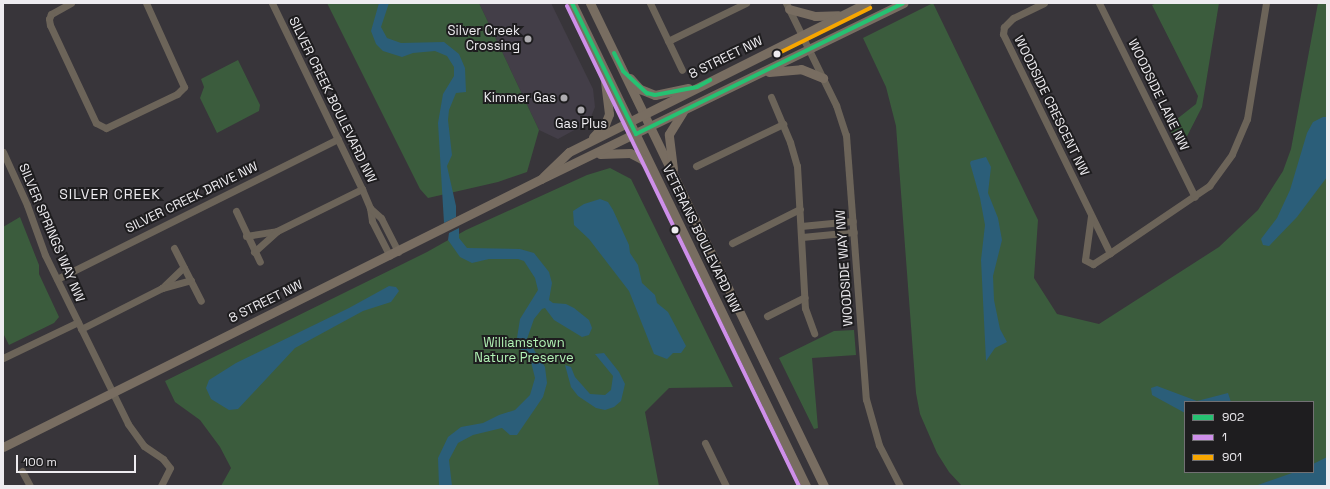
<!DOCTYPE html>
<html>
<head>
<meta charset="utf-8">
<style>
  body { margin:0 }
  #map { position:relative; width:1330px; height:489px; overflow:hidden; background:#38353a; font-family:"Space Grotesk",sans-serif }
  div>[style] { position:absolute }
  [style*='--x'] { left:calc(var(--x)*1px); top:calc(var(--y)*1px); width:calc(var(--w)*1px); rotate:calc(var(--a)*1deg) }
  .built>* { inset:0; background:#433e48 }
  .green>* { inset:0; background:#3b5c3d }
  .water>* { inset:0; background:#2b5e79 }
  .street>* { height:7px; margin:-3.5px; padding:0 3.5px; transform-origin:3.5px; border-radius:3.5px; background:#6c6459 }
  .secondary>* { height:9px; margin:-4.5px; padding:0 4.5px; transform-origin:4.5px; border-radius:4.5px; background:#786d61 }
  .bus-1>* { height:4px; margin:-2px; padding:0 2px; transform-origin:2px; border-radius:2px; background:#26c172 }
  .bus-2>* { height:4px; margin:-2px; padding:0 2px; transform-origin:2px; border-radius:2px; background:#ce8fe9 }
  .bus-3>* { height:4px; margin:-2px; padding:0 2px; transform-origin:2px; border-radius:2px; background:#f7a600 }
  .dots>* { width:11px; height:11px; translate:-50% -50%; box-sizing:border-box; border:2px solid #1e1d1f; border-radius:50% }
  span { translate:-50% -50%; white-space:nowrap; text-align:center; line-height:1.15; -webkit-text-stroke:4px #1e1d1f; paint-order:stroke }
  .poi-label { font-size:13px; color:#eeecf0 }
  .right { translate:-100% -50%; text-align:right }
  .street-label { font-size:13px; color:#eeecf0 }
  .park-label { font-size:13px; color:#b2f2b5 }
  .neighbourhood-label { font-size:14px; color:#eeecf0; letter-spacing:1px }
  .frame { position:absolute; inset:0; border:4px solid #eeecf0; pointer-events:none }
  .legend { position:absolute; left:1184px; top:401px; width:130px; height:72px; box-sizing:border-box; background:#1e1d1f; border:1px solid #717073; margin:0; padding:5px 7px; list-style:none; font-size:12px; color:#eeecf0 }
  .legend li { display:flex; align-items:center; gap:8px; height:20px }
  .legend b { width:20px; border:1px solid #717073 }
  .scale { position:absolute; left:16px; top:455px; width:120px; height:18px; box-sizing:border-box; border:2px solid #eeecf0; border-top:0; padding-left:5px; font-size:12px; line-height:14px; white-space:nowrap; color:#eeecf0; -webkit-text-stroke:3px #1e1d1f; paint-order:stroke }
</style>
</head>
<body>
<div id="map">
  <div class="built">
    <div style="clip-path:polygon(479px 3px,551px 3px,593px 89px,595px 107px,589px 122px,558px 139px,539px 130px)"></div>
  </div>
  <div class="green">
    <div style="clip-path:polygon(327px 3px,479px 3px,539px 130px,527px 172px,498px 182px,428px 198px,420px 189px)"></div>
    <div style="clip-path:polygon(evenodd,933px 3px,1038px 220px,1034px 278px,1057px 314px,1099px 324px,1219px 247px,1258px 210px,1283px 171px,1291px 149px,1318px 3px,1327px 3px,1327px 486px,962px 486px,949px 472px,937px 453px,920px 414px,916px 393px,896px 126px,886px 87px,863px 38px,933px 3px,1185px 402px,1313px 402px,1313px 472px,1185px 472px,1185px 402px)"></div>
    <div style="clip-path:polygon(1157px 3px,1219px 3px,1202px 107px,1180px 150px,1168px 126px,1196px 104px,1198px 96px,1152px 5px)"></div>
    <div style="clip-path:polygon(238px 60px,260px 105px,259px 111px,217px 133px,200px 98px,204px 87px,201px 79px)"></div>
    <div style="clip-path:polygon(610px 168px,631px 179px,733px 387px,669px 388px,645px 412px,659px 486px,221px 486px,231px 468px,220px 447px,200px 420px,175px 402px,165px 381px,427px 252px,466px 230px,587px 175px)"></div>
    <div style="clip-path:polygon(20px 217px,39px 265px,39px 274px,59px 317px,54px 323px,9px 345px,3px 333px,3px 227px)"></div>
    <div style="clip-path:polygon(854px 330px,856px 355px,812px 358px,818px 428px,814px 429px,779px 358px,834px 331px)"></div>
  </div>
  <div class="water">
    <div style="clip-path:polygon(379px 3px,389px 3px,381px 27px,387px 38px,401px 43px,444px 42px,459px 54px,465px 68px,466px 92px,456px 93px,449px 110px,448px 120px,452px 155px,447px 166px,456px 206px,456px 217px,444px 223px,438px 123px,443px 94px,454px 76px,454px 67px,447px 56px,435px 51px,413px 53px,402px 57px,383px 51px,376px 44px,371px 31px)"></div>
    <div style="clip-path:polygon(1323px 117px,1327px 117px,1327px 177px,1297px 217px,1269px 246px,1263px 245px,1261px 239px,1277px 218px,1290px 190px,1307px 133px,1313px 122px)"></div>
    <div style="clip-path:polygon(986px 157px,991px 167px,988px 193px,998px 218px,1002px 240px,993px 276px,994px 300px,1000px 329px,1007px 342px,995px 348px,986px 361px,981px 260px,985px 225px,980px 198px,970px 163px,971px 161px)"></div>
    <div style="clip-path:polygon(600px 199px,608px 202px,613px 210px,629px 245px,630px 253px,638px 265px,642px 283px,655px 295px,657px 303px,668px 312px,686px 346px,681px 353px,673px 353px,667px 359px,654px 354px,629px 291px,589px 239px,574px 225px,573px 211px,584px 204px)"></div>
    <div style="clip-path:polygon(459px 228px,459px 238px,467px 248px,520px 249px,534px 253px,549px 272px,552px 283px,549px 300px,553px 303px,566px 304px,574px 308px,589px 320px,592px 328px,589px 335px,582px 337px,554px 320px,545px 308px,542px 309px,534px 319px,527px 339px,545px 367px,547px 383px,543px 397px,517px 435px,510px 435px,502px 428px,473px 435px,458px 443px,449px 460px,452px 486px,439px 486px,438px 458px,448px 437px,461px 427px,483px 423px,499px 415px,515px 410px,530px 395px,535px 378px,531px 362px,521px 350px,517px 338px,520px 319px,538px 290px,535px 278px,524px 261px,518px 259px,489px 259px,472px 263px,460px 257px,448px 240px,449px 233px)"></div>
    <div style="clip-path:polygon(389px 286px,396px 287px,399px 291px,391px 302px,363px 311px,295px 348px,238px 409px,229px 410px,211px 399px,206px 388px,209px 380px,236px 363px,349px 308px)"></div>
    <div style="clip-path:polygon(604px 353px,619px 372px,625px 384px,621px 401px,614px 407px,605px 410px,596px 408px,578px 396px,571px 387px,565px 365px,571px 367px,575px 377px,590px 394px,605px 395px,611px 390px,613px 376px,595px 354px)"></div>
    <div style="clip-path:polygon(1157px 386px,1197px 401px,1228px 393px,1231px 402px,1185px 402px,1185px 413px,1152px 395px,1151px 388px)"></div>
    <div style="clip-path:polygon(1327px 457px,1327px 486px,1255px 486px,1295px 472px,1313px 472px,1313px 464px)"></div>
  </div>
  <div class="street">
    <div style="--x:71;--y:3;--w:23;--a:151"></div>
    <div style="--x:51;--y:14;--w:5;--a:112"></div>
    <div style="--x:49;--y:19;--w:6;--a:81"></div>
    <div style="--x:50;--y:25;--w:108;--a:64.9"></div>
    <div style="--x:96;--y:123;--w:11;--a:27"></div>
    <div style="--x:106;--y:128;--w:79;--a:-25.6"></div>
    <div style="--x:177;--y:94;--w:10;--a:-45"></div>
    <div style="--x:184;--y:87;--w:92;--a:-114.3"></div>
    <div style="--x:272;--y:3;--w:207;--a:64.2"></div>
    <div style="--x:362;--y:189;--w:21;--a:67"></div>
    <div style="--x:370;--y:208;--w:13;--a:81"></div>
    <div style="--x:372;--y:221;--w:39;--a:63"></div>
    <div style="--x:650;--y:3;--w:74;--a:64.5"></div>
    <div style="--x:786;--y:3;--w:114;--a:63.9"></div>
    <div style="--x:836;--y:105;--w:32;--a:72"></div>
    <div style="--x:846;--y:135;--w:265;--a:85.7"></div>
    <div style="--x:866;--y:399;--w:48;--a:74.2"></div>
    <div style="--x:879;--y:445;--w:46;--a:62.9"></div>
    <div style="--x:1044;--y:3;--w:34;--a:154"></div>
    <div style="--x:1013;--y:18;--w:13;--a:135"></div>
    <div style="--x:1004;--y:27;--w:7;--a:98"></div>
    <div style="--x:1003;--y:34;--w:244;--a:64"></div>
    <div style="--x:1110;--y:253;--w:120;--a:-34.1"></div>
    <div style="--x:1209;--y:186;--w:39;--a:-54"></div>
    <div style="--x:1232;--y:154;--w:38;--a:-67"></div>
    <div style="--x:1247;--y:119;--w:118;--a:-80.7"></div>
    <div style="--x:1099;--y:3;--w:216;--a:63.7"></div>
    <div style="--x:668;--y:41;--w:87;--a:-26"></div>
    <div style="--x:771;--y:97;--w:49;--a:67.1"></div>
    <div style="--x:790;--y:142;--w:25;--a:74"></div>
    <div style="--x:797;--y:166;--w:142;--a:86.8"></div>
    <div style="--x:805;--y:308;--w:27;--a:70"></div>
    <div style="--x:3;--y:152;--w:58;--a:65.6"></div>
    <div style="--x:27;--y:205;--w:53;--a:70.2"></div>
    <div style="--x:45;--y:255;--w:188;--a:63.8"></div>
    <div style="--x:128;--y:424;--w:27;--a:54"></div>
    <div style="--x:144;--y:446;--w:23;--a:34"></div>
    <div style="--x:163;--y:459;--w:11;--a:52"></div>
    <div style="--x:170;--y:468;--w:20;--a:117"></div>
    <div style="--x:696;--y:166;--w:97;--a:-25.8"></div>
    <div style="--x:370;--y:208;--w:15;--a:42"></div>
    <div style="--x:381;--y:218;--w:38;--a:63"></div>
    <div style="--x:236;--y:211;--w:56;--a:64.8"></div>
    <div style="--x:1091;--y:216;--w:44;--a:97.8"></div>
    <div style="--x:1085;--y:260;--w:9;--a:27"></div>
    <div style="--x:1093;--y:264;--w:20;--a:-33"></div>
    <div style="--x:801;--y:226;--w:52;--a:-5.5"></div>
    <div style="--x:246;--y:236;--w:31;--a:-9"></div>
    <div style="--x:277;--y:231;--w:95;--a:-26.3"></div>
    <div style="--x:802;--y:237;--w:52;--a:-5.5"></div>
    <div style="--x:732;--y:243;--w:76;--a:-26.6"></div>
    <div style="--x:174;--y:248;--w:59;--a:63"></div>
    <div style="--x:254;--y:252;--w:31;--a:-42"></div>
    <div style="--x:57;--y:279;--w:314;--a:-26.5"></div>
    <div style="--x:162;--y:288;--w:30;--a:-44"></div>
    <div style="--x:767;--y:316;--w:42;--a:-26.6"></div>
    <div style="--x:81;--y:329;--w:91;--a:-26.8"></div>
    <div style="--x:162;--y:288;--w:30;--a:-15"></div>
    <div style="--x:3;--y:358;--w:83;--a:-25.6"></div>
    <div style="--x:705;--y:443;--w:48;--a:64"></div>
    <div style="--x:22;--y:471;--w:17;--a:62"></div>
  </div>
  <div class="secondary">
    <div style="--x:572;--y:3;--w:537;--a:64.15"></div>
    <div style="--x:590;--y:3;--w:537;--a:64.15"></div>
    <div style="--x:789;--y:9;--w:27;--a:15"></div>
    <div style="--x:815;--y:16;--w:23;--a:-2"></div>
    <div style="--x:769;--y:72;--w:32;--a:-5"></div>
    <div style="--x:801;--y:69;--w:24;--a:22"></div>
    <div style="--x:630;--y:78;--w:15;--a:48"></div>
    <div style="--x:640;--y:89;--w:16;--a:22"></div>
    <div style="--x:655;--y:95;--w:34;--a:-12"></div>
    <div style="--x:593;--y:137;--w:18;--a:-47"></div>
    <div style="--x:605;--y:124;--w:11;--a:-68"></div>
    <div style="--x:609;--y:114;--w:38;--a:-97"></div>
    <div style="--x:600;--y:154;--w:30;--a:-2"></div>
    <div style="--x:630;--y:153;--w:13;--a:27"></div>
    <div style="--x:642;--y:159;--w:9;--a:49"></div>
    <div style="--x:673;--y:169;--w:35;--a:-97"></div>
    <div style="--x:669;--y:134;--w:26;--a:-58"></div>
    <div style="--x:543;--y:177;--w:36;--a:-44"></div>
    <div style="--x:569;--y:152;--w:333;--a:-26.6"></div>
    <div style="--x:3;--y:447;--w:601;--a:-26.48"></div>
    <div style="--x:541;--y:179;--w:403;--a:-25.9"></div>
  </div>
  <div class="bus-1">
    <div style="--x:572;--y:3;--w:146;--a:64"></div>
    <div style="--x:636;--y:134;--w:297;--a:-26.1"></div>
    <div style="--x:614;--y:53;--w:20;--a:63"></div>
    <div style="--x:623;--y:71;--w:33;--a:43"></div>
    <div style="--x:647;--y:93;--w:8;--a:14"></div>
    <div style="--x:655;--y:95;--w:43;--a:-10.8"></div>
    <div style="--x:697;--y:87;--w:15;--a:-28"></div>
  </div>
  <div class="bus-2">
    <div style="--x:567;--y:6;--w:533;--a:64.2"></div>
  </div>
  <div class="bus-3">
    <div style="--x:777;--y:54;--w:104;--a:-26.3"></div>
  </div>
  <div class="dots">
    <div style="left:528px;top:39px;background:#aeacb0"></div>
    <div style="left:777px;top:54px;background:#eeecf0"></div>
    <div style="left:564px;top:98px;background:#aeacb0"></div>
    <div style="left:581px;top:110px;background:#aeacb0"></div>
    <div style="left:675px;top:230px;background:#eeecf0"></div>
  </div>
  <div class="poi-label">
    <span class="right" style="left:520px;top:39px">Silver Creek<br>Crossing</span>
    <span class="right" style="left:556px;top:98px">Kimmer Gas</span>
    <span style="left:581px;top:124px">Gas Plus</span>
  </div>
  <div class="street-label">
    <span style="left:726px;top:58px;rotate:-26deg">8 STREET NW</span>
    <span style="left:1158px;top:95px;rotate:64deg">WOODSIDE LANE NW</span>
    <span style="left:332px;top:100px;rotate:64deg">SILVER CREEK BOULEVARD NW</span>
    <span style="left:1051px;top:106px;rotate:64deg">WOODSIDE CRESCENT NW</span>
    <span style="left:192px;top:198px;rotate:-26deg">SILVER CREEK DRIVE NW</span>
    <span style="left:51px;top:233px;rotate:67deg">SILVER SPRINGS WAY NW</span>
    <span style="left:701px;top:239px;rotate:64deg">VETERANS BOULEVARD NW</span>
    <span style="left:845px;top:268px;rotate:-94deg">WOODSIDE WAY NW</span>
    <span style="left:266px;top:302px;rotate:-26deg">8 STREET NW</span>
  </div>
  <div class="park-label">
    <span style="left:524px;top:351px">Williamstown<br>Nature Preserve</span>
  </div>
  <div class="neighbourhood-label">
    <span style="left:110px;top:194px">SILVER CREEK</span>
  </div>
  <div class="frame"></div>
  <ul class="legend">
  <li><b style="height:5px;background:#26c172"></b>902</li>
  <li><b style="height:5px;background:#ce8fe9"></b>1</li>
  <li><b style="height:5px;background:#f7a600"></b>901</li>
  </ul>
  <div class="scale">100 m</div>
</div>
</body>
</html>
